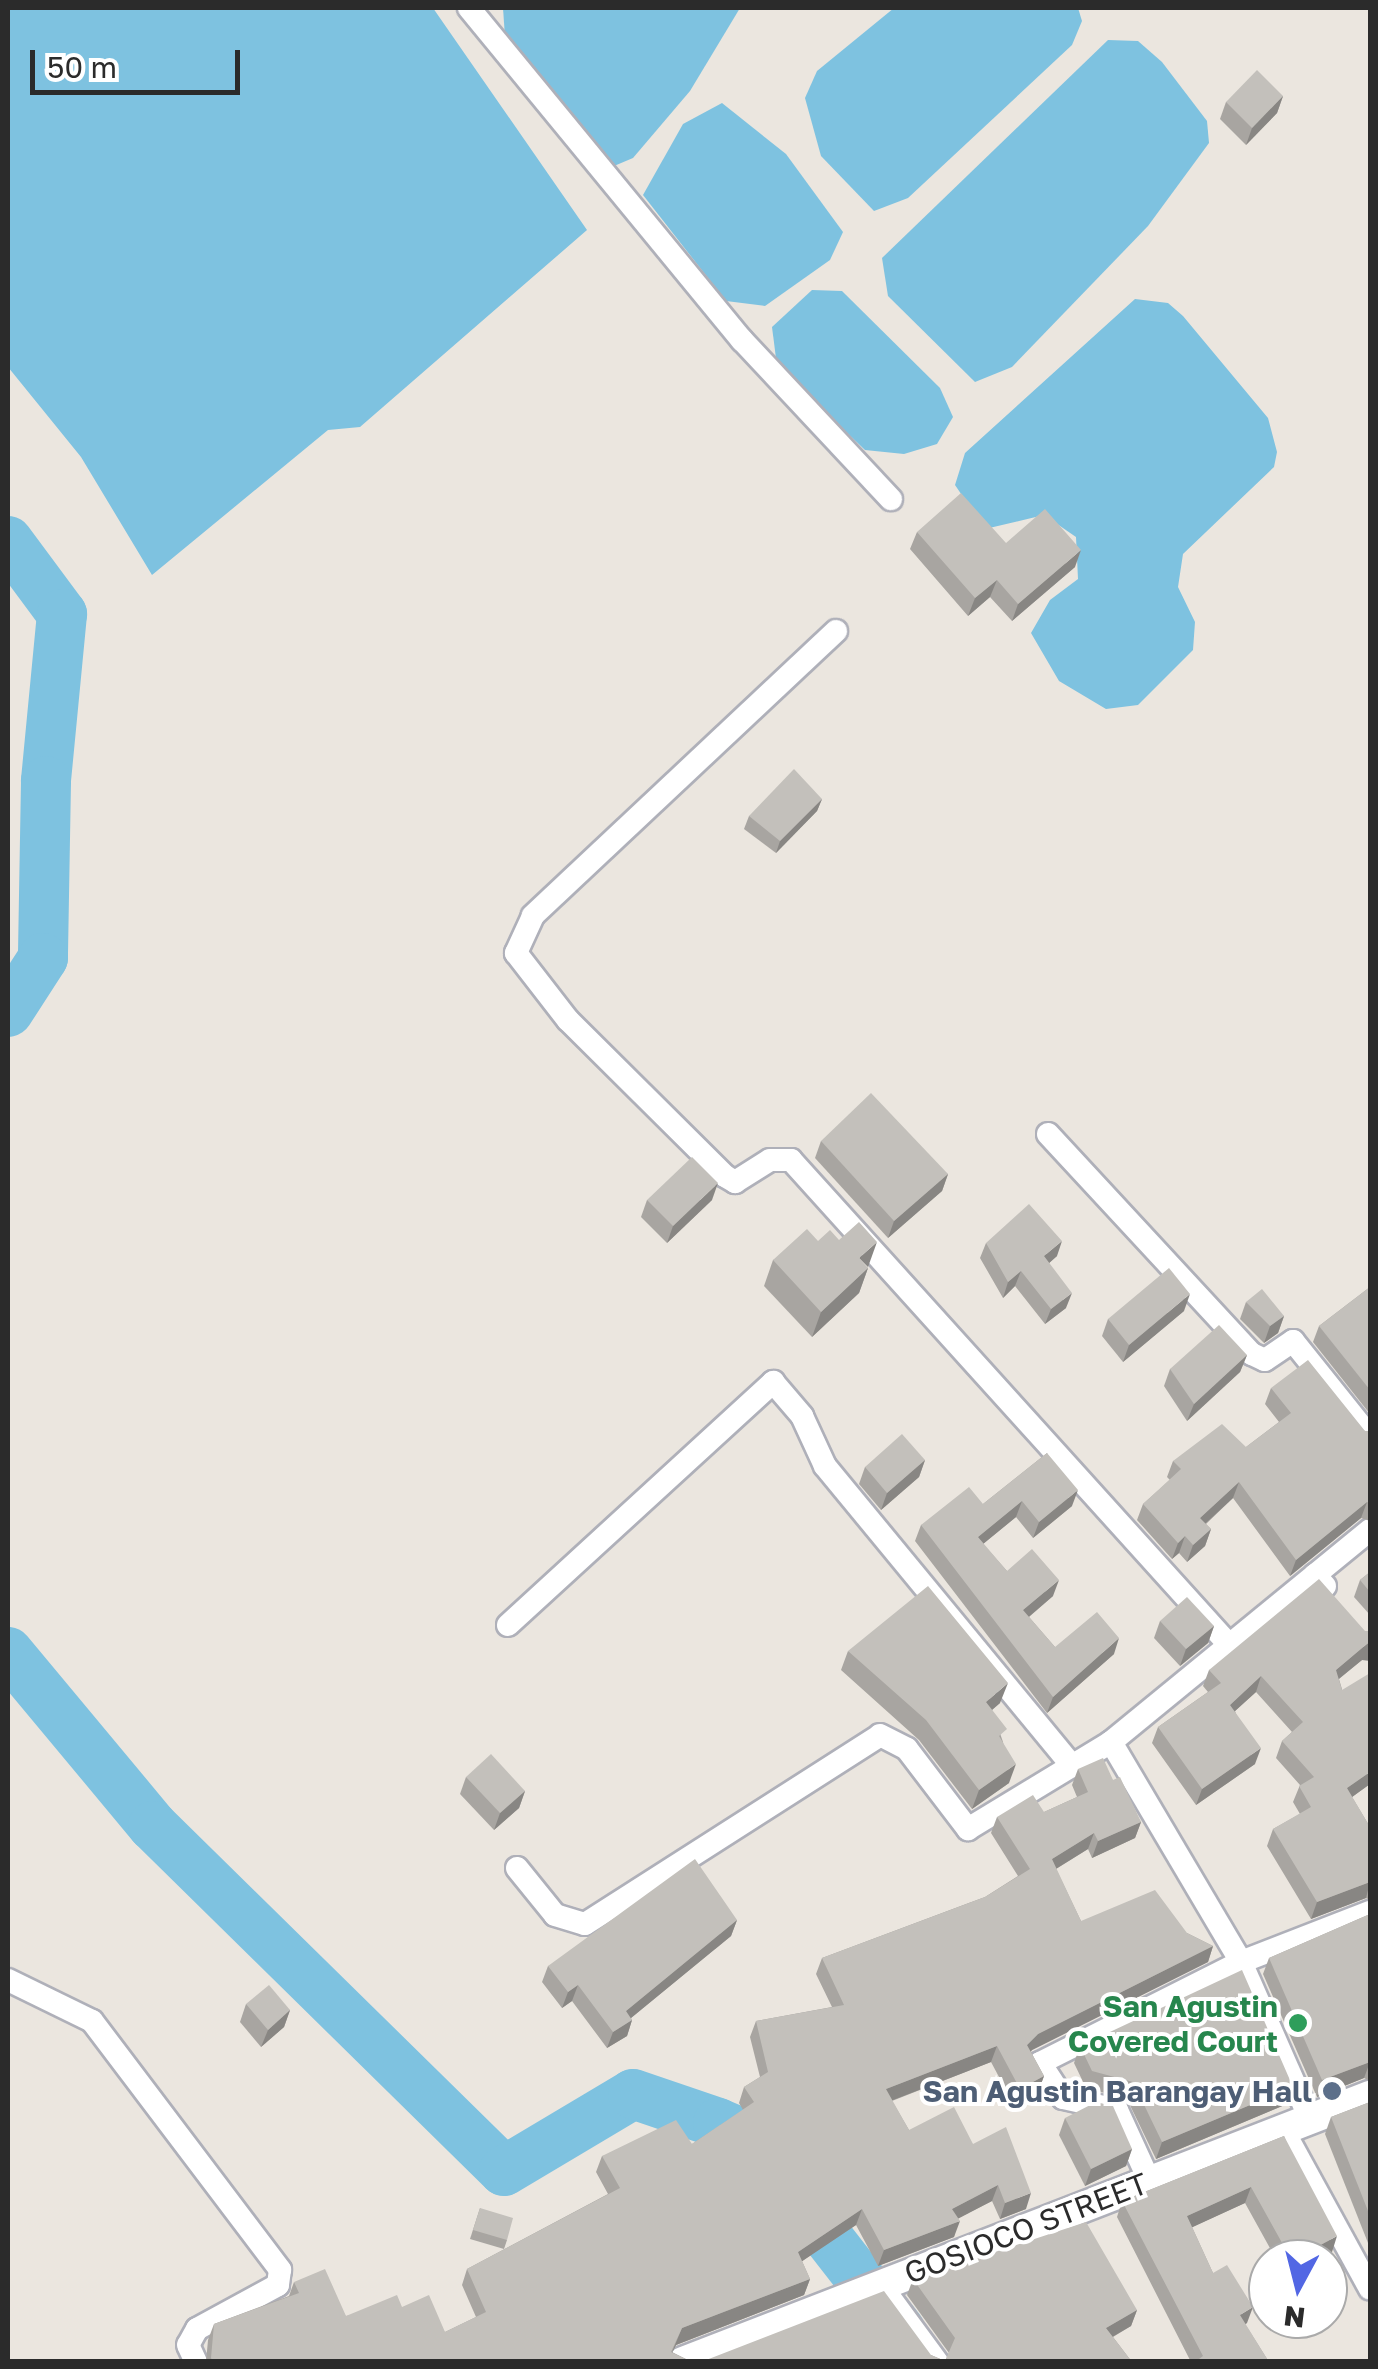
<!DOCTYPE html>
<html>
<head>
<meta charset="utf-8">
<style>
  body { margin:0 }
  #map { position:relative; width:1378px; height:2369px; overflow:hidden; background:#ebe6df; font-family:"Golos Text",sans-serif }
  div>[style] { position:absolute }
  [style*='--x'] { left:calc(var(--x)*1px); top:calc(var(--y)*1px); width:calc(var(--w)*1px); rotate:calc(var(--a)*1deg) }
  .water>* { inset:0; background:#7ec2e0 }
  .river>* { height:50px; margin:-25px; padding:0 25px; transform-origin:25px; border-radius:25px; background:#7ec2e0 }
  .roads { filter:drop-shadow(2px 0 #afb0b9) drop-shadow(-2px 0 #afb0b9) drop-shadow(0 2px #afb0b9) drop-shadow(0 -2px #afb0b9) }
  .street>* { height:22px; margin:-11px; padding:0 11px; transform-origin:11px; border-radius:11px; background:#fff }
  .secondary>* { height:30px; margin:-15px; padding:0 15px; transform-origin:15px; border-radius:15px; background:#fff }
  .wall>* { inset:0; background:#a8a5a1 }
  .shaded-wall>* { inset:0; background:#888683 }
  .building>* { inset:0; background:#c3c0bb }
  .dots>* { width:28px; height:28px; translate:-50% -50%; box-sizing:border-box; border:5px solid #fff; border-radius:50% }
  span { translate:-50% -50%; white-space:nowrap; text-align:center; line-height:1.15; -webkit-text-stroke:8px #fff; paint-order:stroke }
  .leisure-label { font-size:30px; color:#27864d; font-weight:700 }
  .right { translate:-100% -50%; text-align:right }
  .service-label { font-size:30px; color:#4e5e75; font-weight:700 }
  .street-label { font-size:30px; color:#2b2b2b }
  .frame { position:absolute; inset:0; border:10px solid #2b2b2b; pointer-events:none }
  .north { position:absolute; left:1248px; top:2239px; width:100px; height:100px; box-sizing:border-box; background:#fff; border:2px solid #aaa; border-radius:50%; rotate:187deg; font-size:28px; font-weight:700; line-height:40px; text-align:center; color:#2b2b2b }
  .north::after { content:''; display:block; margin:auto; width:35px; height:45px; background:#5267e4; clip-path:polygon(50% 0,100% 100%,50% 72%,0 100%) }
  .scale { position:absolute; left:30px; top:50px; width:210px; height:45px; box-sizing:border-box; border:5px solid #2b2b2b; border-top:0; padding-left:12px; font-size:30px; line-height:35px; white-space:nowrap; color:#2b2b2b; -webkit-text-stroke:8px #fff; paint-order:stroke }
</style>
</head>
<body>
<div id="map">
  <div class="water">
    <div style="clip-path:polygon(8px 8px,433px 8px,587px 230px,360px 427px,328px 430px,152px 575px,81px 457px,8px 367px)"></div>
    <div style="clip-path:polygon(503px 8px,740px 8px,690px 91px,633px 158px,614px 166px,505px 37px)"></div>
    <div style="clip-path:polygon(894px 8px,1078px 8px,1082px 21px,1072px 45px,908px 198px,874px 211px,821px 156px,805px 98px,817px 71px)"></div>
    <div style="clip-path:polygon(1108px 40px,1138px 41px,1162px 62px,1207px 121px,1209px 143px,1148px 226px,1012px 367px,975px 382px,888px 296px,882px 258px)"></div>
    <div style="clip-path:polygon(722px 103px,786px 154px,843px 232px,830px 260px,765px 306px,726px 301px,643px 195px,683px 124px)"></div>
    <div style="clip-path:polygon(812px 290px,842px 291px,940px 388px,953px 417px,937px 444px,904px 454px,865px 450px,777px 366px,772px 327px)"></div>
    <div style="clip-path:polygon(1135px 299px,1168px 303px,1183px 316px,1268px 418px,1277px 452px,1274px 467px,1183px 554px,1178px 587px,1195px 622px,1193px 650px,1138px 705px,1106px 709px,1059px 681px,1031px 633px,1050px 600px,1078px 579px,1076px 537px,1044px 515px,985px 529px,955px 485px,965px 453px)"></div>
  </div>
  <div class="river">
    <div style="--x:8;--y:541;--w:91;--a:53.5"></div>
    <div style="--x:62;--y:614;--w:168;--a:95.5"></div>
    <div style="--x:46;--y:781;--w:177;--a:91"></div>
    <div style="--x:43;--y:958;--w:64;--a:122.9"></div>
    <div style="--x:8;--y:1652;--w:226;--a:50.2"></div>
    <div style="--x:153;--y:1826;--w:492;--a:44.5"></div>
    <div style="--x:504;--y:2171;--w:150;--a:-30.8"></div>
    <div style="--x:633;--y:2094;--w:90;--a:18.8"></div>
    <div style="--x:718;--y:2123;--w:34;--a:23"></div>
    <div style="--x:749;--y:2136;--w:246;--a:52.1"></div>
  </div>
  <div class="roads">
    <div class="street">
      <div style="--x:469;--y:8;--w:430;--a:50.6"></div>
      <div style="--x:742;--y:340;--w:218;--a:46.9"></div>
      <div style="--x:836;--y:631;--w:416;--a:136.8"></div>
      <div style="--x:533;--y:916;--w:41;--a:114.7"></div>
      <div style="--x:516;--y:953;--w:85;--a:52.2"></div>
      <div style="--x:568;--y:1020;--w:221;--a:44.8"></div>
      <div style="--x:725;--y:1176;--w:12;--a:31"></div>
      <div style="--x:735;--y:1182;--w:41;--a:-32.2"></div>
      <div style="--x:770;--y:1160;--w:21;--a:0"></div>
      <div style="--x:791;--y:1160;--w:658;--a:47.9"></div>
      <div style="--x:1048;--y:1134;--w:300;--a:47.2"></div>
      <div style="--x:1252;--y:1354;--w:14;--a:25"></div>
      <div style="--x:1265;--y:1360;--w:34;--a:-34"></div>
      <div style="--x:1293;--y:1341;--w:123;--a:51.3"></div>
      <div style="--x:1325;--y:1586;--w:15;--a:-132"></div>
      <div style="--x:1315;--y:1575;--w:71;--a:-39.3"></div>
      <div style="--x:508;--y:1625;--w:360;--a:-42.5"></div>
      <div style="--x:773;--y:1382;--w:45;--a:49.5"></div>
      <div style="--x:802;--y:1416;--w:55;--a:65.3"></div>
      <div style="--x:825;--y:1466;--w:389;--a:50.5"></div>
      <div style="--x:1111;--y:1742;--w:256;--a:59.4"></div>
      <div style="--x:1241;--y:1962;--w:171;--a:66.3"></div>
      <div style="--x:517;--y:1868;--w:60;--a:51"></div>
      <div style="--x:555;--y:1915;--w:31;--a:17"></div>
      <div style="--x:585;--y:1924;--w:350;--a:-32.6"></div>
      <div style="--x:880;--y:1735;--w:30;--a:27"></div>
      <div style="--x:907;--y:1749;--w:101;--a:52.7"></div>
      <div style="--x:968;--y:1829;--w:167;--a:-31.3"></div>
      <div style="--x:1111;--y:1742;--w:264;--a:-39.3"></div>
      <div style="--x:8;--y:1980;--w:93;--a:26"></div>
      <div style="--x:92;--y:2021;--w:312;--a:52.9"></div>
      <div style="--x:280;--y:2270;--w:15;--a:98"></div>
      <div style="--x:278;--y:2285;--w:92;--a:151.5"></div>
      <div style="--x:197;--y:2329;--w:18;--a:119"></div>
      <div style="--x:188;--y:2345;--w:19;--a:65"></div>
      <div style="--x:1282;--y:2128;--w:183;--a:61.3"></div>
      <div style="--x:1149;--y:2180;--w:77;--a:-114.6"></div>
      <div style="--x:1117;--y:2110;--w:55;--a:-167.5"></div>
      <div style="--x:1063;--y:2098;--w:42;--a:-123.3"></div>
      <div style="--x:1040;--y:2063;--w:225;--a:-26.7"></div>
      <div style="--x:1241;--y:1962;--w:138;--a:-21.2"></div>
      <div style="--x:880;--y:2284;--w:97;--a:53.8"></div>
    </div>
    <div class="secondary">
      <div style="--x:683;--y:2362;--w:737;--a:-21.17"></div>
    </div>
  </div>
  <div class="wall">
    <div style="clip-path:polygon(1283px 96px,1277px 113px,1246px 145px,1220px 119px,1226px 102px)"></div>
    <div style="clip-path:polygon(917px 532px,1006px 543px,1075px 567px,1012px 621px,990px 597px,968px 616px,910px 549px)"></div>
    <div style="clip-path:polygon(822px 799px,817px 811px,776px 853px,744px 829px,749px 816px)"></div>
    <div style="clip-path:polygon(821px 1141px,948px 1174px,942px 1191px,888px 1238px,815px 1158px)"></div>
    <div style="clip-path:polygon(647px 1200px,712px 1200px,667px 1243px,641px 1217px)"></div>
    <div style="clip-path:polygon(818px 1241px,868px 1268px,859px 1293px,812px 1337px,764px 1286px,773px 1260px)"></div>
    <div style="clip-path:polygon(986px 1243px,1057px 1256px,1049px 1263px,1066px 1308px,1045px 1324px,1015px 1286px,1003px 1298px,980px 1258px)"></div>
    <div style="clip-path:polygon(1370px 1287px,1370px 1414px,1313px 1342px,1319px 1326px)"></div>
    <div style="clip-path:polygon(1246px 1302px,1284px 1316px,1278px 1333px,1264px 1343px,1240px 1319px)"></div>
    <div style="clip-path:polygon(1184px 1311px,1123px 1362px,1102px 1336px,1108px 1319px)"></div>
    <div style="clip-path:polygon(1247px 1355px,1240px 1372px,1187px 1421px,1164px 1386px,1170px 1369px)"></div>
    <div style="clip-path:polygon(1271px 1388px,1365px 1431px,1370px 1431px,1370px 1521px,1361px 1518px,1290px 1576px,1233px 1498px,1206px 1524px,1211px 1529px,1205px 1546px,1187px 1562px,1179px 1553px,1172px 1559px,1137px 1520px,1143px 1504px,1170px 1480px,1167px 1477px,1173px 1461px,1246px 1447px,1279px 1422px,1265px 1404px)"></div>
    <div style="clip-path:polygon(1047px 1453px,1072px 1506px,1033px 1538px,1016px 1517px,983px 1544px,1007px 1571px,1053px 1596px,1029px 1617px,1055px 1647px,1114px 1654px,1047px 1713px,915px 1541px,921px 1525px,983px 1504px)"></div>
    <div style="clip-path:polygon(925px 1460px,919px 1477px,881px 1510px,859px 1484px,865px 1467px)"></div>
    <div style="clip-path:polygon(1370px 1572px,1370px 1615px,1354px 1597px,1360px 1580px)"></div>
    <div style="clip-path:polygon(1160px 1621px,1214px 1626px,1208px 1643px,1180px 1666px,1154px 1638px)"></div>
    <div style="clip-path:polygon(1365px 1631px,1362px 1660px,1339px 1679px,1370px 1784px,1352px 1797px,1370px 1827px,1370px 1900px,1366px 1898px,1311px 1919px,1267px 1846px,1273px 1829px,1300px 1814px,1293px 1802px,1300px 1785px,1276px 1758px,1282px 1741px,1292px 1732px,1256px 1692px,1235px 1711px,1255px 1764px,1196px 1805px,1152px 1743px,1158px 1727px,1208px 1692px,1203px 1686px,1209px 1670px)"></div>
    <div style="clip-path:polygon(848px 1651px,1000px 1703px,992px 1710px,1003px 1742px,1009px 1783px,972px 1809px,919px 1740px,841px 1670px)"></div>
    <div style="clip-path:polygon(1078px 1769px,1113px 1780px,1141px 1822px,1135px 1838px,1092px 1858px,1088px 1849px,1056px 1869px,1081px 1921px,1187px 1933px,1213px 1946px,1208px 1962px,1032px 2050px,1031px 2052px,1044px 2076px,1038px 2092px,1014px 2105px,991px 2062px,892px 2101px,909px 2130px,973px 2144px,1026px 2209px,1000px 2219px,992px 2201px,958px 2218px,954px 2237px,878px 2266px,856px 2225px,802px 2261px,810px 2279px,804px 2295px,676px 2345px,672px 2352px,692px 2362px,206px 2362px,208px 2340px,214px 2324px,289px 2296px,294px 2282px,346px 2316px,402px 2307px,445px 2332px,476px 2317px,462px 2285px,467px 2269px,608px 2194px,596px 2172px,602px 2156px,692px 2144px,743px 2110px,739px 2103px,744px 2087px,760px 2077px,750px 2037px,756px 2021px,832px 2007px,816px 1974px,822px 1958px,985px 1897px,1018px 1876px,991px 1833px,997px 1817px,1044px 1812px,1077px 1797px,1072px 1785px)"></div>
    <div style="clip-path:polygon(466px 1777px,525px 1791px,519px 1808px,494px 1830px,460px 1794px)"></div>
    <div style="clip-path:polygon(1370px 1914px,1370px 2081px,1364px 2078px,1317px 2097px,1263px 1974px,1269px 1958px)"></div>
    <div style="clip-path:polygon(737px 1920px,731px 1936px,631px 2018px,632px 2020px,627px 2036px,607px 2048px,572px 2001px,562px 2008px,542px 1982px,548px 1966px)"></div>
    <div style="clip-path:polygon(246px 2004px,290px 2010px,284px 2027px,261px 2047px,240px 2022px)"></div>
    <div style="clip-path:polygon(1080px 2046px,1287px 2104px,1156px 2159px,1127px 2099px,1086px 2088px,1074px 2063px)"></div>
    <div style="clip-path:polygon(1370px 2102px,1370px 2248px,1325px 2134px,1331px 2117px)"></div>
    <div style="clip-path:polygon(1065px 2118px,1132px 2149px,1126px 2166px,1085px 2186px,1059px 2135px)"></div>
    <div style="clip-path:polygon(1284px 2136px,1332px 2252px,1319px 2259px,1276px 2259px,1245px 2203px,1192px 2227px,1213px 2273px,1247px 2323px,1245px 2324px,1269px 2362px,1191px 2362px,1117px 2217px,1122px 2201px)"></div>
    <div style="clip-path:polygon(480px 2208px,507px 2240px,504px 2249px,470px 2239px)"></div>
    <div style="clip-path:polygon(913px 2279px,1137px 2310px,1131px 2326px,1113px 2337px,1132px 2362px,701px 2362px,931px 2355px,945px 2361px,949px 2353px,907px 2295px)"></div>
  </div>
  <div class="shaded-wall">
    <div style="clip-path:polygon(1283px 96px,1277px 113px,1246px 145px,1252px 128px)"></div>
    <div style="clip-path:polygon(1081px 550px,1075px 567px,1012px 621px,1018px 604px)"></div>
    <div style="clip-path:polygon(997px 580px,990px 597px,968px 616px,975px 598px)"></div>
    <div style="clip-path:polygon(822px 799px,817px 811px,776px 853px,780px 841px)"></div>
    <div style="clip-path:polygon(948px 1174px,942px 1191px,888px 1238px,894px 1221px)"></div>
    <div style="clip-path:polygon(718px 1183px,712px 1200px,667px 1243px,673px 1226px)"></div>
    <div style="clip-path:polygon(1062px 1241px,1057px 1256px,1039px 1272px,1044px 1256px)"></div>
    <div style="clip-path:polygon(877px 1242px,868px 1267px,859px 1258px)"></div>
    <div style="clip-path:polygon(868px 1268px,859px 1293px,812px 1337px,821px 1312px)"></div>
    <div style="clip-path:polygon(1021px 1271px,1015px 1286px,1003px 1298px,1008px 1282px)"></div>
    <div style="clip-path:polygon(1072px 1293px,1066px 1308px,1045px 1324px,1051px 1309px)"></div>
    <div style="clip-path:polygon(1190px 1294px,1184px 1311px,1123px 1362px,1129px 1345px)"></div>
    <div style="clip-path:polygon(1284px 1316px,1278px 1333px,1264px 1343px,1270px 1326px)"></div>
    <div style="clip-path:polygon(1247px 1355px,1240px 1372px,1187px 1421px,1194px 1404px)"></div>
    <div style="clip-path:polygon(925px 1460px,919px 1477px,881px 1510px,887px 1493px)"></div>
    <div style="clip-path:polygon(1239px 1482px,1233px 1498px,1194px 1534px,1200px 1518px)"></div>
    <div style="clip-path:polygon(1078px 1490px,1072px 1506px,1033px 1538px,1039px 1522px)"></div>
    <div style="clip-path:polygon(1022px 1501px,1016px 1517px,972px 1553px,978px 1537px)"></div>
    <div style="clip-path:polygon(1367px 1502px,1361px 1518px,1290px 1576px,1296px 1560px)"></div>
    <div style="clip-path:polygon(1211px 1529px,1205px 1546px,1187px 1562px,1193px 1545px)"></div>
    <div style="clip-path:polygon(1185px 1536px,1179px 1553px,1172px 1559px,1178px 1543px)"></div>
    <div style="clip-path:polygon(1059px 1580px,1053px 1596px,1018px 1626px,1023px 1610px)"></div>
    <div style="clip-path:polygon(1214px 1626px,1208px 1643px,1180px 1666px,1186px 1649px)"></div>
    <div style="clip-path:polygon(1119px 1638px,1114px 1654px,1047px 1713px,1053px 1697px)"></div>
    <div style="clip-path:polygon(1368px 1643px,1370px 1644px,1370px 1661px,1362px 1660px,1330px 1686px,1336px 1670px)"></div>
    <div style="clip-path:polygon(1261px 1676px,1256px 1692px,1224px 1721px,1230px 1705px)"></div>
    <div style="clip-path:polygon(1008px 1683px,1000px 1703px,979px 1721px,986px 1702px)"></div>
    <div style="clip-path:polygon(1261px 1748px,1255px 1764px,1196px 1805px,1202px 1789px)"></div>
    <div style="clip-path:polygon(1016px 1764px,1009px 1783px,972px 1809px,979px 1790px)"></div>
    <div style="clip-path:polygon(1370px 1772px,1370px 1784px,1341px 1805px,1347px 1788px)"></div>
    <div style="clip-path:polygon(525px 1791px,519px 1808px,494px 1830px,500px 1813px)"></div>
    <div style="clip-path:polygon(1141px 1822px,1135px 1838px,1092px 1858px,1098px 1841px)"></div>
    <div style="clip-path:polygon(1094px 1833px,1088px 1849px,1046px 1875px,1052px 1859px)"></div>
    <div style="clip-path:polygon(1370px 1882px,1366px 1898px,1311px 1919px,1317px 1902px)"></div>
    <div style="clip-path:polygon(737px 1920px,731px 1936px,620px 2027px,626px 2011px)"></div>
    <div style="clip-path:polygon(1213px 1946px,1208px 1962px,1032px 2050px,1021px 2061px,1027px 2045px,1038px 2034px)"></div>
    <div style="clip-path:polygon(578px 1985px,572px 2001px,562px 2008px,568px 1992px)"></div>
    <div style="clip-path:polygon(290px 2010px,284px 2027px,261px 2047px,268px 2030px)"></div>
    <div style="clip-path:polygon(632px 2020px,627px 2036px,607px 2048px,613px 2032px)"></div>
    <div style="clip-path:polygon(997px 2046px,991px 2062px,880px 2105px,886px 2089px)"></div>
    <div style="clip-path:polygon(1370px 2062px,1364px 2078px,1317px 2097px,1322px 2080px)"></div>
    <div style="clip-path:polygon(1044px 2076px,1038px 2092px,1014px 2105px,1020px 2089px)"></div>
    <div style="clip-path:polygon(1293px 2087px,1287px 2104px,1156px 2159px,1162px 2142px)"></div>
    <div style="clip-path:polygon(1132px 2149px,1126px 2166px,1085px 2186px,1091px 2169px)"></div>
    <div style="clip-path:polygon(998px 2185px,992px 2201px,946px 2225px,952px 2209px)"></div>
    <div style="clip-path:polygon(1251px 2187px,1245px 2203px,1182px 2232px,1187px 2216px)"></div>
    <div style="clip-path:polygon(1031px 2193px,1026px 2209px,1000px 2219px,1005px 2203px)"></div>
    <div style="clip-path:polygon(862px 2209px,856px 2225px,792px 2268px,798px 2252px)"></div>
    <div style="clip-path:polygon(960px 2221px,954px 2237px,878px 2266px,884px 2250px)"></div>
    <div style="clip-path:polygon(1337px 2236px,1332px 2252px,1319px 2259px,1295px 2259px)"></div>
    <div style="clip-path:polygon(810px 2279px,804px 2295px,676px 2345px,668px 2362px,682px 2328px)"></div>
    <div style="clip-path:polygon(1253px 2307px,1247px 2323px,1234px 2331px,1240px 2315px)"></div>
    <div style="clip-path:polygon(1137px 2310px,1131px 2326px,1100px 2344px,1106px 2328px)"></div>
  </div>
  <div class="building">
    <div style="clip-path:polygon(1257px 70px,1283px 96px,1252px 128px,1226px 102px)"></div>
    <div style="clip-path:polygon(961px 493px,1006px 543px,1045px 509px,1081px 550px,1018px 604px,997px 580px,975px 598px,917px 532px)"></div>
    <div style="clip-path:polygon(794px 769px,822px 799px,780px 841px,749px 816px)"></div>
    <div style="clip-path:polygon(871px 1093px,948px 1174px,894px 1221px,821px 1141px)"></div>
    <div style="clip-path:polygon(692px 1157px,718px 1183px,673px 1226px,647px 1200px)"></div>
    <div style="clip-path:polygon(1029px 1204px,1062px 1241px,1044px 1256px,1072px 1293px,1051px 1309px,1021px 1271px,1008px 1282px,986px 1243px)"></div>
    <div style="clip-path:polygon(859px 1222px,877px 1242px,859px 1258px,868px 1268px,821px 1312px,773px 1260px,807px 1229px,818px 1241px,830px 1230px,839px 1240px)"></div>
    <div style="clip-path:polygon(1169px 1268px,1190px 1294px,1129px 1345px,1108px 1319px)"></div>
    <div style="clip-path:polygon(1370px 1287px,1370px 1390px,1319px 1326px)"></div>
    <div style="clip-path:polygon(1262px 1289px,1284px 1316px,1270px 1326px,1246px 1302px)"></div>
    <div style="clip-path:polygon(1219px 1325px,1247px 1355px,1194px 1404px,1170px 1369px)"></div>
    <div style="clip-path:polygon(1308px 1360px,1365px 1431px,1370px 1431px,1370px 1503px,1367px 1502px,1296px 1560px,1239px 1482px,1200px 1518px,1211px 1529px,1193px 1545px,1185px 1536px,1178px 1543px,1143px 1504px,1181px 1469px,1173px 1461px,1222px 1424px,1246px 1447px,1291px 1413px,1271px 1388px)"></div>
    <div style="clip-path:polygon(902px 1434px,925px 1460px,887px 1493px,865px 1467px)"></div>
    <div style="clip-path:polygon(1047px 1453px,1078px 1490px,1039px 1522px,1022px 1501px,978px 1537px,1007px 1571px,1032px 1549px,1059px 1580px,1023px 1610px,1055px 1647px,1097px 1612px,1119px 1638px,1053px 1697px,921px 1525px,969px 1487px,983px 1504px)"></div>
    <div style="clip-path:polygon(1370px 1572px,1370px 1592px,1360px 1580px)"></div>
    <div style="clip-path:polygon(1319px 1579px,1365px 1631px,1370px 1631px,1370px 1644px,1368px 1643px,1336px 1670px,1342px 1690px,1370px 1673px,1370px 1772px,1347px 1788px,1370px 1827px,1370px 1882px,1317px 1902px,1273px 1829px,1311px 1807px,1299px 1786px,1314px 1777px,1282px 1741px,1303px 1722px,1261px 1676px,1230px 1705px,1261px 1748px,1202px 1789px,1158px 1727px,1221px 1683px,1209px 1670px)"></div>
    <div style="clip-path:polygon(928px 1586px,1008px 1683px,986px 1702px,1007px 1729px,999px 1736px,1016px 1764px,979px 1790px,926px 1720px,848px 1651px)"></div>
    <div style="clip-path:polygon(1187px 1597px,1214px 1626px,1186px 1649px,1160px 1621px)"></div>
    <div style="clip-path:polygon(491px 1754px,525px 1791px,500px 1813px,466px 1777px)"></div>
    <div style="clip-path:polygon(1103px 1758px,1113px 1780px,1120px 1777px,1141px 1822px,1098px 1841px,1094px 1833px,1052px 1859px,1081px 1921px,1155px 1890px,1187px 1933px,1213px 1946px,1038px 2034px,1027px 2045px,1044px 2076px,1020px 2089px,997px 2046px,886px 2089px,909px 2130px,954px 2107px,973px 2144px,1006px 2127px,1031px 2193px,1005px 2203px,998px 2185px,952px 2209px,960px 2221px,884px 2250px,862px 2209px,798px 2252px,810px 2279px,682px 2328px,671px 2352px,692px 2362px,213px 2362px,211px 2358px,214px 2324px,299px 2293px,294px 2282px,325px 2269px,346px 2316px,397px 2295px,402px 2307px,429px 2295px,445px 2332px,486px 2312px,467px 2269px,620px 2188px,602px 2156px,676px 2120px,692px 2144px,754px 2102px,744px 2087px,768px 2072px,756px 2021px,844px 2005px,822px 1958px,985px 1897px,1030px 1869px,997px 1817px,1033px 1795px,1044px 1812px,1088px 1792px,1078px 1769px)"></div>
    <div style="clip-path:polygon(695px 1859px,737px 1920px,626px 2011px,632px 2020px,613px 2032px,578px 1985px,568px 1992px,548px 1966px)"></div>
    <div style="clip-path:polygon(1370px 1914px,1370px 2062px,1322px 2080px,1269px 1958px)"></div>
    <div style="clip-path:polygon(1242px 1970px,1293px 2087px,1162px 2142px,1133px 2082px,1092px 2071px,1080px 2046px)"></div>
    <div style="clip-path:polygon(269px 1985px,290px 2010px,268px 2030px,246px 2004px)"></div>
    <div style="clip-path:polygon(1096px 2102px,1113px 2106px,1132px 2149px,1091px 2169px,1065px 2118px)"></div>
    <div style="clip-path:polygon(1370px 2102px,1370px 2216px,1331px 2117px)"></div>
    <div style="clip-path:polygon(1284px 2136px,1337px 2236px,1295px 2259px,1291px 2259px,1251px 2187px,1187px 2216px,1213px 2273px,1227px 2265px,1253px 2307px,1240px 2315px,1269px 2362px,1195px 2362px,1203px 2356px,1122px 2201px)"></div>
    <div style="clip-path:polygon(480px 2208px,513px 2218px,507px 2240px,473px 2230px)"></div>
    <div style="clip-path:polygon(1086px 2222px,1137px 2310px,1106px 2328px,1132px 2362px,701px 2362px,884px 2291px,931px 2355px,945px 2361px,955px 2338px,913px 2279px)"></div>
  </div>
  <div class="dots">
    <div style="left:1298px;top:2023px;background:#2e9e5b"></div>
    <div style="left:1332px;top:2091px;background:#5c6f8a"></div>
  </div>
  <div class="leisure-label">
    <span class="right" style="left:1278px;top:2023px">San Agustin<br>Covered Court</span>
  </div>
  <div class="service-label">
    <span class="right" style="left:1312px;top:2091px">San Agustin Barangay Hall</span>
  </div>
  <div class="street-label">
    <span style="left:1026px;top:2228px;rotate:-21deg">GOSIOCO STREET</span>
  </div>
  <div class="frame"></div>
  <div class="north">N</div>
  <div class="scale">50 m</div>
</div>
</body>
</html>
